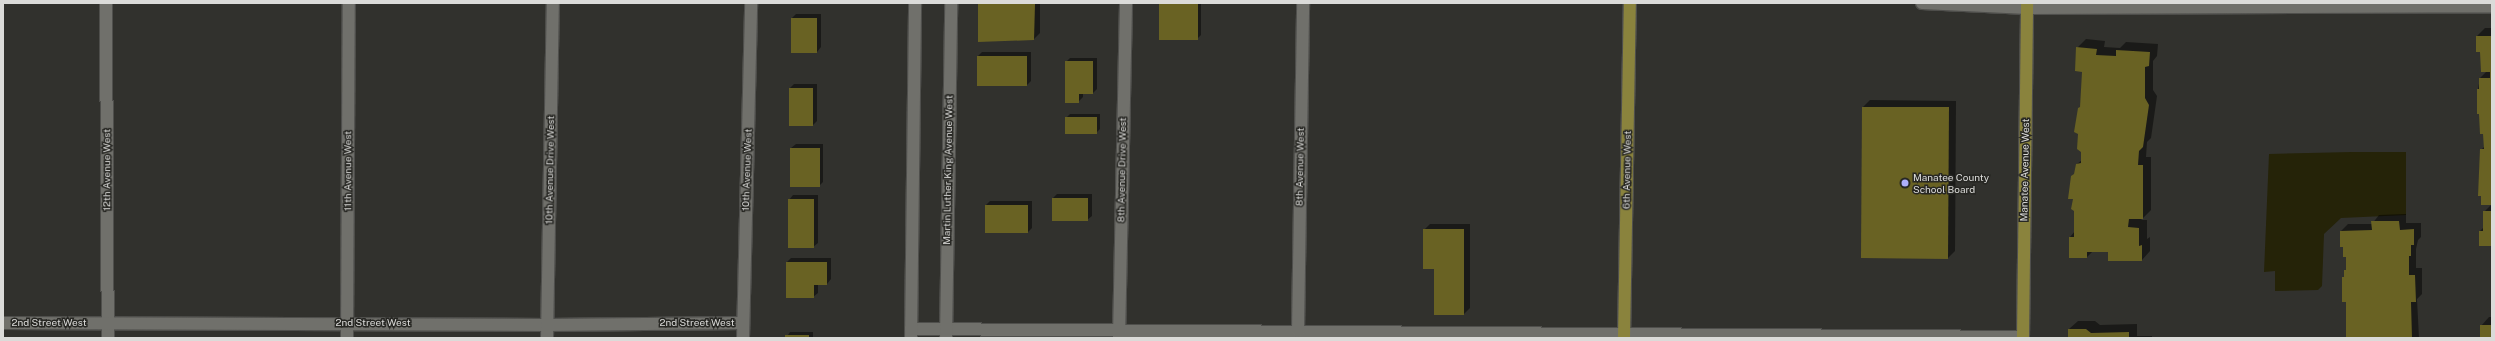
<!DOCTYPE html>
<html>
<head>
<meta charset="utf-8">
<style>
  body { margin:0 }
  #map { position:relative; width:2495px; height:341px; overflow:hidden; background:#31312d; font-family:"Public Sans",sans-serif }
  div>[style] { position:absolute }
  [style*='--x'] { left:calc(var(--x)*1px); top:calc(var(--y)*1px); width:calc(var(--w)*1px); rotate:calc(var(--a)*1deg) }
  .water>* { inset:0; background:#252308 }
  .shadow>* { inset:0; background:#0007 }
  .building>* { inset:0; background:#696223 }
  .roads { filter:drop-shadow(1px 0 #4f4f4c) drop-shadow(-1px 0 #4f4f4c) drop-shadow(0 1px #4f4f4c) drop-shadow(0 -1px #4f4f4c) }
  .minor>* { height:12px; margin:-6px; padding:0 6px; transform-origin:6px; border-radius:6px; background:#70706b }
  .major>* { height:12px; margin:-6px; padding:0 6px; transform-origin:6px; border-radius:6px; background:#8a833d }
  .dots>* { width:11px; height:11px; translate:-50% -50%; box-sizing:border-box; border:2px solid #272723; border-radius:50% }
  span { translate:-50% -50%; white-space:nowrap; text-align:center; line-height:1.15; -webkit-text-stroke:3px #272723; paint-order:stroke }
  .street-label { font-size:10px; color:#dbdbd9 }
  .poi-label { font-size:10px; color:#dbdbd9 }
  .left { translate:0 -50%; text-align:left }
  .frame { position:absolute; inset:0; border:4px solid #dbdbd9; pointer-events:none }
</style>
</head>
<body>
<div id="map">
  <div class="water">
    <div style="clip-path:polygon(2352px 152px,2406px 152px,2406px 215px,2341px 218px,2324px 234px,2322px 286px,2318px 290px,2275px 291px,2275px 271px,2264px 272px,2269px 154px)"></div>
  </div>
  <div class="shadow">
    <div style="clip-path:polygon(979px 3px,1040px 3px,1040px 33px,1034px 39px,979px 41px)"></div>
    <div style="clip-path:polygon(1160px 3px,1201px 3px,1201px 35px,1197px 39px)"></div>
    <div style="clip-path:polygon(796px 14px,821px 14px,821px 47px,817px 52px,792px 52px,792px 18px)"></div>
    <div style="clip-path:polygon(2485px 28px,2492px 28px,2492px 204px,2481px 150px,2485px 146px,2478px 89px,2480px 78px,2487px 71px,2477px 36px)"></div>
    <div style="clip-path:polygon(2086px 39px,2105px 41px,2104px 47px,2120px 48px,2126px 42px,2158px 44px,2157px 56px,2153px 61px,2153px 90px,2157px 96px,2151px 138px,2147px 142px,2146px 157px,2151px 157px,2151px 210px,2141px 220px,2147px 220px,2147px 239px,2150px 237px,2150px 251px,2142px 260px,2109px 251px,2093px 251px,2087px 257px,2070px 257px,2070px 237px,2075px 231px,2076px 172px,2077px 164px,2082px 160px,2084px 71px,2077px 48px)"></div>
    <div style="clip-path:polygon(982px 52px,1031px 52px,1031px 81px,1027px 85px,978px 85px,978px 56px)"></div>
    <div style="clip-path:polygon(1070px 58px,1097px 58px,1097px 89px,1093px 93px,1083px 93px,1083px 97px,1078px 102px,1066px 62px)"></div>
    <div style="clip-path:polygon(794px 84px,817px 84px,817px 121px,813px 125px,790px 88px)"></div>
    <div style="clip-path:polygon(1870px 100px,1956px 101px,1955px 251px,1948px 258px,1863px 107px)"></div>
    <div style="clip-path:polygon(1070px 114px,1100px 114px,1100px 129px,1096px 133px,1066px 118px)"></div>
    <div style="clip-path:polygon(796px 144px,823px 144px,823px 182px,819px 186px,791px 186px,791px 148px)"></div>
    <div style="clip-path:polygon(1057px 194px,1092px 194px,1092px 216px,1087px 220px,1053px 220px,1053px 198px)"></div>
    <div style="clip-path:polygon(793px 195px,818px 195px,818px 243px,813px 247px,789px 200px)"></div>
    <div style="clip-path:polygon(990px 201px,1032px 201px,1032px 228px,1028px 232px,986px 205px)"></div>
    <div style="clip-path:polygon(2492px 204px,2492px 245px,2480px 231px,2484px 227px,2484px 212px)"></div>
    <div style="clip-path:polygon(2406px 214px,2406px 223px,2421px 223px,2421px 237px,2418px 240px,2416px 249px,2416px 268px,2422px 268px,2422px 294px,2417px 299px,2419px 338px,2347px 338px,2347px 256px,2341px 231px,2348px 224px,2372px 224px,2379px 215px)"></div>
    <div style="clip-path:polygon(1430px 224px,1470px 224px,1470px 308px,1464px 314px,1435px 268px,1424px 230px)"></div>
    <div style="clip-path:polygon(791px 258px,831px 258px,831px 279px,827px 284px,818px 284px,818px 293px,813px 297px,787px 262px)"></div>
    <div style="clip-path:polygon(2489px 317px,2492px 317px,2492px 338px,2481px 338px,2481px 326px)"></div>
    <div style="clip-path:polygon(2078px 321px,2095px 321px,2100px 325px,2137px 324px,2137px 336px,2152px 336px,2152px 338px,2069px 338px,2069px 329px)"></div>
    <div style="clip-path:polygon(790px 332px,813px 332px,813px 338px,786px 338px)"></div>
  </div>
  <div class="building">
    <div style="clip-path:polygon(978px 3px,1035px 4px,1034px 40px,978px 42px)"></div>
    <div style="clip-path:polygon(1159px 3px,1198px 3px,1198px 40px,1159px 40px)"></div>
    <div style="clip-path:polygon(791px 18px,817px 18px,817px 53px,791px 53px)"></div>
    <div style="clip-path:polygon(2476px 36px,2492px 36px,2492px 205px,2481px 205px,2481px 196px,2478px 196px,2480px 149px,2484px 149px,2483px 134px,2480px 134px,2479px 114px,2477px 114px,2477px 89px,2479px 89px,2479px 78px,2490px 78px,2490px 72px,2481px 72px,2480px 52px,2476px 52px)"></div>
    <div style="clip-path:polygon(2076px 47px,2097px 49px,2096px 55px,2116px 56px,2116px 50px,2150px 52px,2149px 66px,2145px 67px,2145px 98px,2149px 105px,2143px 147px,2139px 151px,2138px 165px,2143px 165px,2143px 219px,2129px 219px,2128px 227px,2139px 228px,2139px 246px,2142px 245px,2142px 261px,2108px 261px,2108px 252px,2087px 252px,2087px 258px,2069px 258px,2069px 237px,2074px 237px,2074px 211px,2071px 209px,2073px 199px,2068px 199px,2071px 176px,2074px 174px,2076px 164px,2081px 163px,2081px 152px,2077px 149px,2078px 134px,2074px 132px,2078px 108px,2080px 107px,2082px 72px,2075px 71px)"></div>
    <div style="clip-path:polygon(977px 56px,1027px 56px,1027px 86px,977px 86px)"></div>
    <div style="clip-path:polygon(1065px 61px,1093px 61px,1093px 94px,1079px 94px,1079px 103px,1065px 103px)"></div>
    <div style="clip-path:polygon(789px 88px,813px 88px,813px 126px,789px 126px)"></div>
    <div style="clip-path:polygon(1862px 107px,1949px 107px,1948px 259px,1861px 258px)"></div>
    <div style="clip-path:polygon(1065px 117px,1097px 117px,1097px 134px,1065px 134px)"></div>
    <div style="clip-path:polygon(790px 148px,820px 148px,820px 187px,790px 187px)"></div>
    <div style="clip-path:polygon(1052px 198px,1088px 198px,1088px 221px,1052px 221px)"></div>
    <div style="clip-path:polygon(788px 199px,814px 199px,814px 248px,788px 248px)"></div>
    <div style="clip-path:polygon(985px 205px,1028px 205px,1028px 233px,985px 233px)"></div>
    <div style="clip-path:polygon(2483px 211px,2492px 211px,2492px 246px,2479px 246px,2479px 231px,2483px 231px)"></div>
    <div style="clip-path:polygon(2371px 221px,2399px 221px,2400px 230px,2414px 229px,2414px 245px,2411px 245px,2411px 256px,2409px 256px,2409px 275px,2415px 275px,2416px 302px,2411px 302px,2412px 338px,2346px 338px,2346px 302px,2342px 302px,2342px 277px,2344px 277px,2344px 270px,2346px 270px,2346px 257px,2343px 257px,2343px 247px,2340px 247px,2340px 231px,2372px 230px)"></div>
    <div style="clip-path:polygon(1423px 229px,1464px 229px,1464px 315px,1434px 315px,1434px 269px,1423px 269px)"></div>
    <div style="clip-path:polygon(786px 262px,827px 262px,827px 285px,814px 285px,814px 298px,786px 298px)"></div>
    <div style="clip-path:polygon(2480px 325px,2492px 325px,2492px 338px,2480px 338px)"></div>
    <div style="clip-path:polygon(2068px 329px,2086px 329px,2091px 333px,2129px 332px,2129px 338px,2068px 338px)"></div>
    <div style="clip-path:polygon(785px 335px,809px 335px,809px 338px,785px 338px)"></div>
  </div>
  <div class="roads">
    <div class="minor">
      <div style="--x:106;--y:3;--w:335;--a:89.7"></div>
      <div style="--x:1922;--y:3;--w:105;--a:2.7"></div>
      <div style="--x:2027;--y:8;--w:465;--a:-0.2"></div>
      <div style="--x:3;--y:323;--w:544;--a:0.21"></div>
      <div style="--x:547;--y:325;--w:196;--a:-0.6"></div>
      <div style="--x:911;--y:329;--w:1112;--a:0.41"></div>
      <div style="--x:1298;--y:331;--w:328;--a:-89.1"></div>
      <div style="--x:347;--y:338;--w:335;--a:-89.7"></div>
      <div style="--x:547;--y:338;--w:335;--a:-89"></div>
      <div style="--x:743;--y:338;--w:335;--a:-88.6"></div>
      <div style="--x:911;--y:338;--w:335;--a:-89.3"></div>
      <div style="--x:946;--y:338;--w:335;--a:-89.1"></div>
      <div style="--x:1119;--y:338;--w:335;--a:-88.8"></div>
    </div>
    <div class="major">
      <div style="--x:1624;--y:338;--w:335;--a:-89"></div>
      <div style="--x:2023;--y:338;--w:335;--a:-89.3"></div>
    </div>
  </div>
  <div class="dots">
    <div style="left:1905px;top:183px;background:#aeaefb"></div>
  </div>
  <div class="street-label">
    <span style="left:1300px;top:167px;rotate:-89deg">8th Avenue West</span>
    <span style="left:107px;top:170px;rotate:-90deg">12th Avenue West</span>
    <span style="left:550px;top:170px;rotate:-89deg">10th Avenue Drive West</span>
    <span style="left:747px;top:170px;rotate:-88deg">10th Avenue West</span>
    <span style="left:948px;top:170px;rotate:-89deg">Martin Luther King Avenue West</span>
    <span style="left:1122px;top:170px;rotate:-89deg">8th Avenue Drive West</span>
    <span style="left:1627px;top:170px;rotate:-89deg">6th Avenue West</span>
    <span style="left:2025px;top:170px;rotate:-89deg">Manatee Avenue West</span>
    <span style="left:348px;top:171px;rotate:-90deg">11th Avenue West</span>
    <span style="left:49px;top:323px">2nd Street West</span>
    <span style="left:373px;top:323px">2nd Street West</span>
    <span style="left:697px;top:323px">2nd Street West</span>
  </div>
  <div class="poi-label">
    <span class="left" style="left:1913px;top:183px">Manatee County<br>School Board</span>
  </div>
  <div class="frame"></div>
</div>
</body>
</html>
